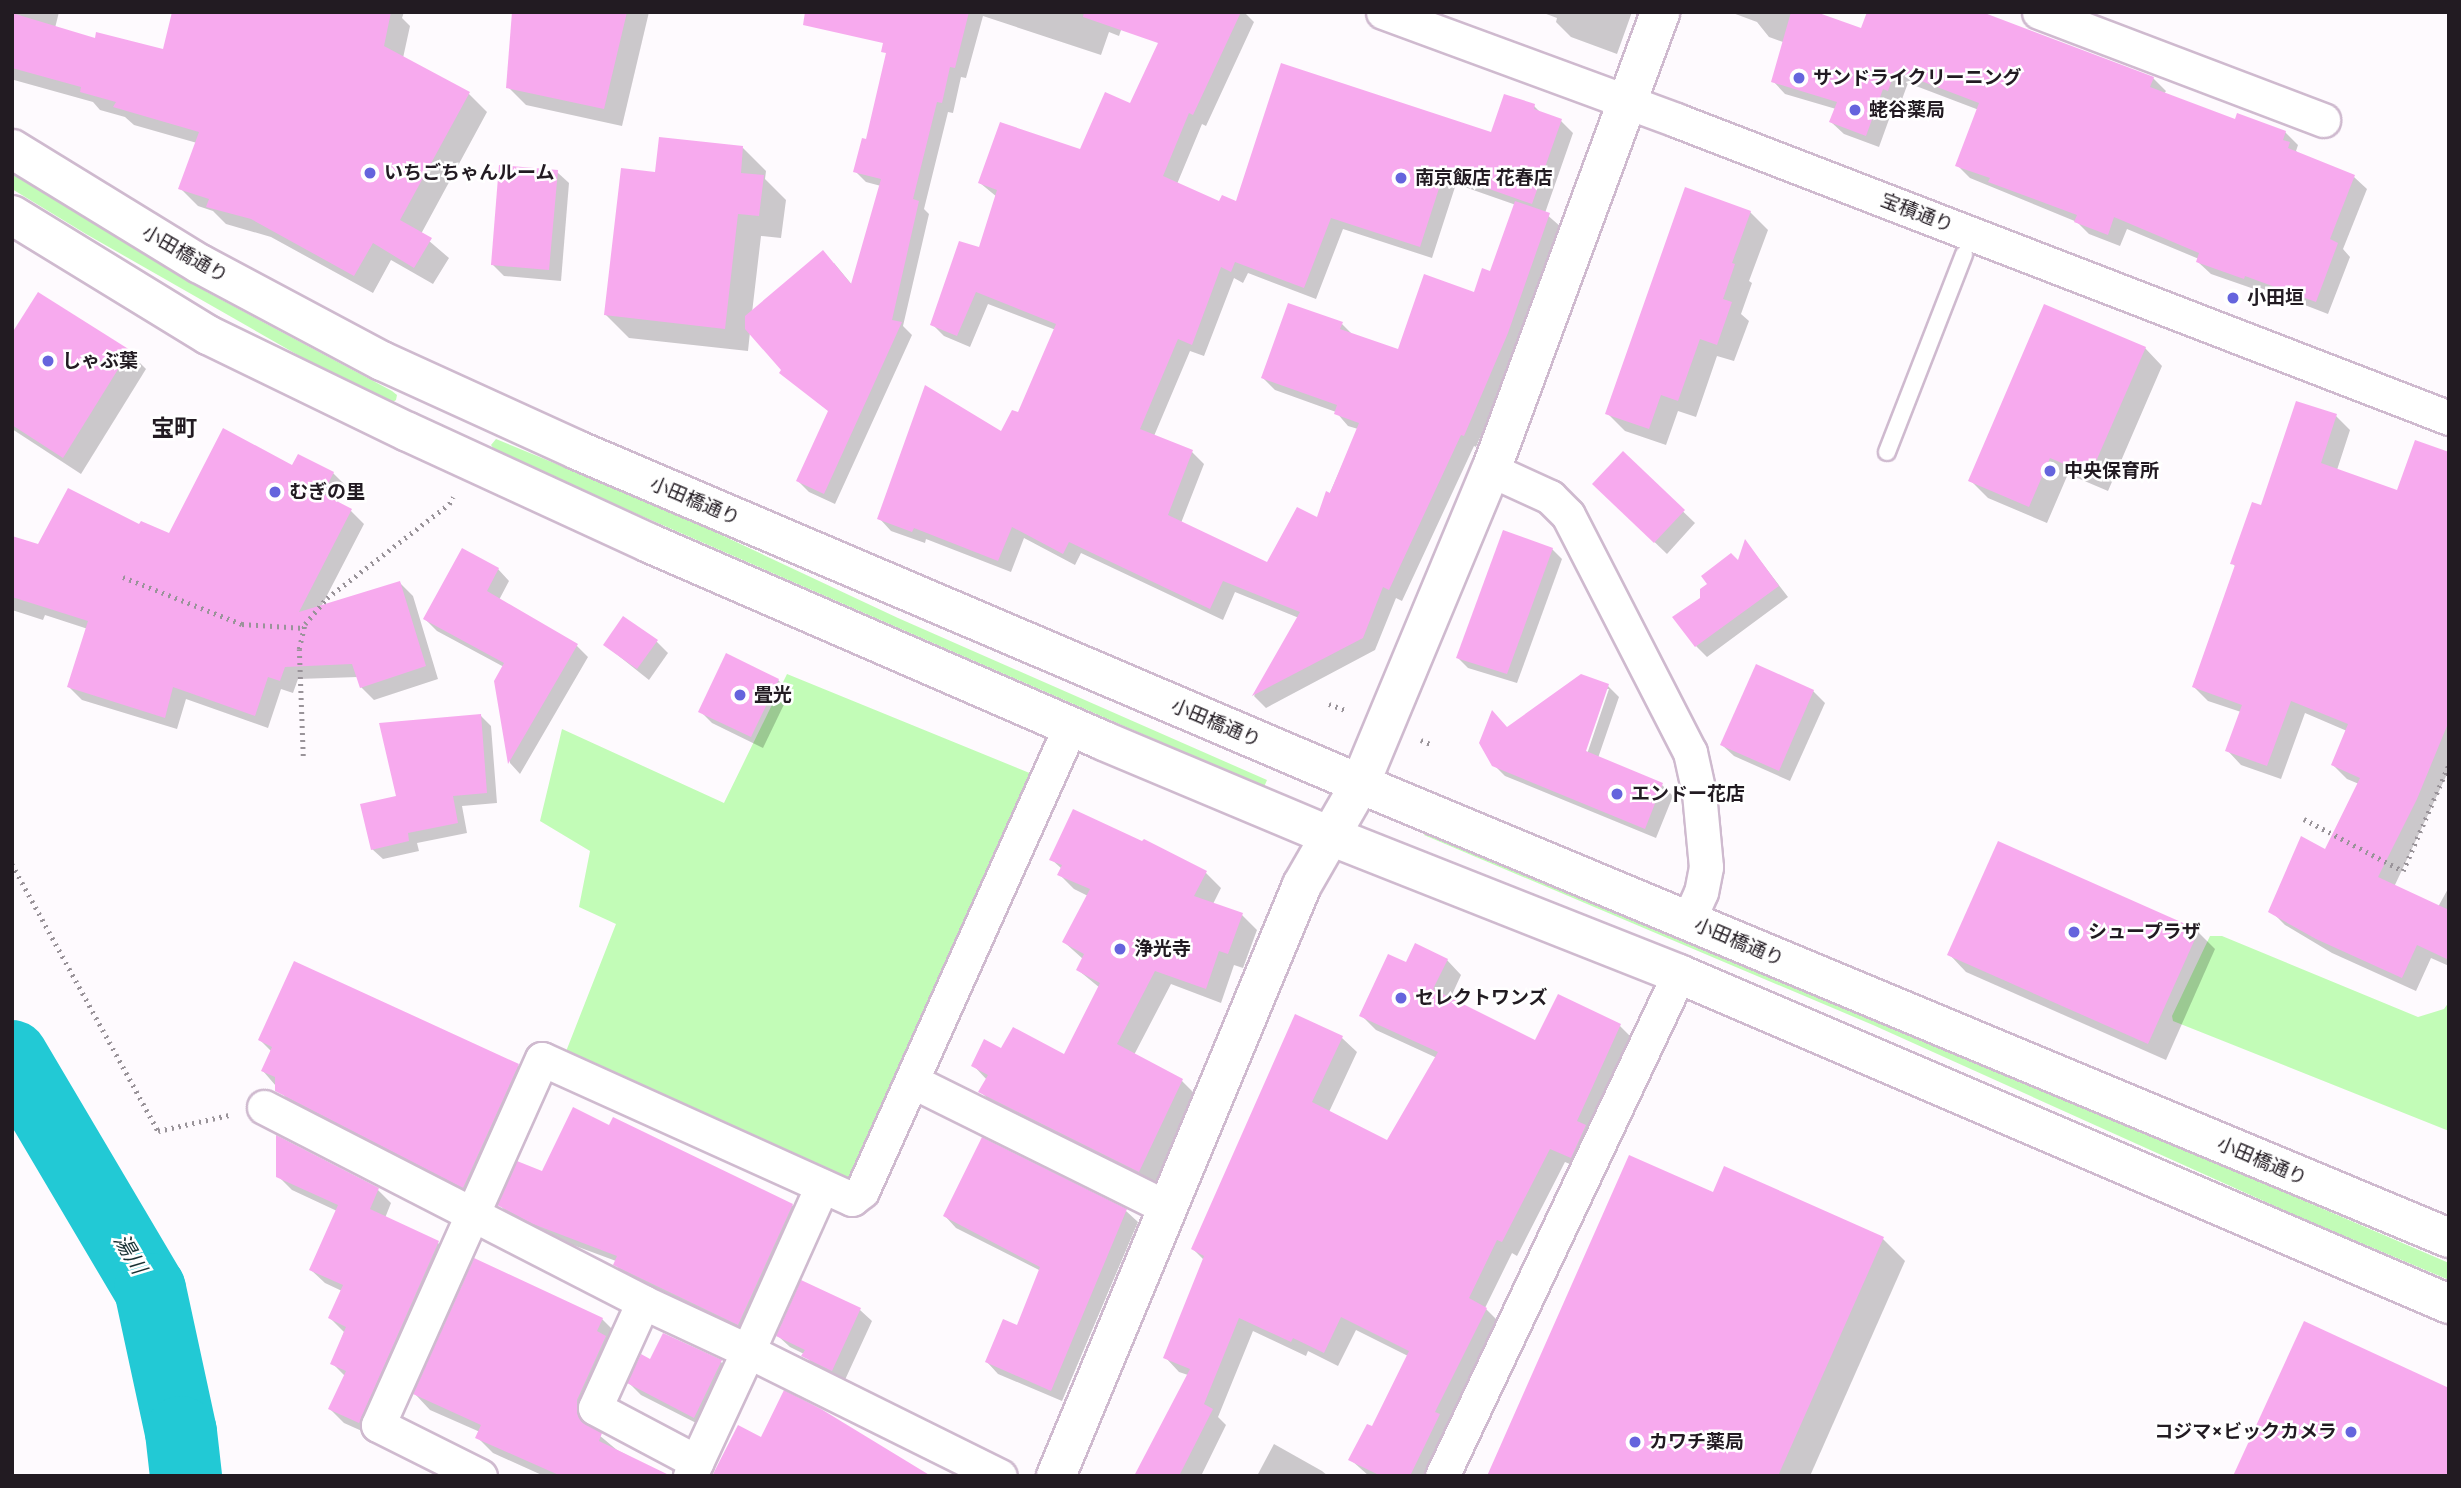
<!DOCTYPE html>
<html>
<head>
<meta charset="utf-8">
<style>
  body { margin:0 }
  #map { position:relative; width:2461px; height:1488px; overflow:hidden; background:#fefafe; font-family:"Space Grotesk","Noto Sans JP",sans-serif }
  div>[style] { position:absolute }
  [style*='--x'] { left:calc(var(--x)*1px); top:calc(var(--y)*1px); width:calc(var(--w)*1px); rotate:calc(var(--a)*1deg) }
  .green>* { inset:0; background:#c2fcb7 }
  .shadow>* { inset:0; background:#0003 }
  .river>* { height:72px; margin:-36px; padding:0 36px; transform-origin:36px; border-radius:36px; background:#22c9d5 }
  .building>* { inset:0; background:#f7aaee }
  .path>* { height:4.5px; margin-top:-2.25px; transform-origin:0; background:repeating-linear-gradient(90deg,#999399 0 2px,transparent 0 7px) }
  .roads { filter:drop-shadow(2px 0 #cfbacf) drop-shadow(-2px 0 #cfbacf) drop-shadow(0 2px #cfbacf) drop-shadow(0 -2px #cfbacf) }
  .lane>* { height:16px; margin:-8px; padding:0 8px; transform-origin:8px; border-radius:8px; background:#fff }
  .street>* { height:33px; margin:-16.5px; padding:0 16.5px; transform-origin:16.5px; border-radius:16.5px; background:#fff }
  .secondary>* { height:38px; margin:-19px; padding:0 19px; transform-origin:19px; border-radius:19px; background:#fff }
  .primary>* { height:38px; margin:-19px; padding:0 19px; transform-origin:19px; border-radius:19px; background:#fff }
  .dots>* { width:19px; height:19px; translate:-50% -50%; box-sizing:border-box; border:4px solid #fff; border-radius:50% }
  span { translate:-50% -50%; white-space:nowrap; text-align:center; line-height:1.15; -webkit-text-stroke:5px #fff; paint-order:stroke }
  .poi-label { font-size:19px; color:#221b22; font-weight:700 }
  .left { translate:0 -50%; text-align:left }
  .right { translate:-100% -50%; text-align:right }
  .street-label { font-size:19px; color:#221b22 }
  .water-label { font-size:21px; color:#183133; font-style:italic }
  .quarter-label { font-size:23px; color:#221b22; font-weight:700 }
  .frame { position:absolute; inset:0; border:14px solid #221b22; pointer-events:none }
</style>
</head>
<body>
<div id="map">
  <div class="green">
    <div style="clip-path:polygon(12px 169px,207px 292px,392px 391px,397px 395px,396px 400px,390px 404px,375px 399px,86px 234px,12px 189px)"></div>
    <div style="clip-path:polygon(496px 439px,668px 510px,898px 618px,1267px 780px,1264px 787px,497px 453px,491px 445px)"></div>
    <div style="clip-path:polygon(787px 674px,1037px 776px,849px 1184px,565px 1054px,616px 924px,579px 907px,590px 851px,540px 821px,562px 729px,724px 803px)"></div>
    <div style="clip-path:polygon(1428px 825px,2449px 1263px,2449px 1280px,2297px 1216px,1873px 1025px,1424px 835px)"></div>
    <div style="clip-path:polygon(2210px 936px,2222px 936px,2418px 1017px,2444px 1009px,2449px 1002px,2449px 1131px,2173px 1021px,2172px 1016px)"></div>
  </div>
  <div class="shadow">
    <div style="clip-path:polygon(12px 12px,59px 12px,55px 28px,96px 40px,164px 51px,174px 12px,404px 12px,402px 18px,410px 26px,403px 58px,469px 94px,487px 112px,421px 234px,449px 258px,433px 284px,391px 260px,373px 293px,271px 237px,226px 224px,213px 211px,198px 206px,180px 188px,197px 143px,134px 125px,125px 117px,100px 110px,93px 102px,14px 80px)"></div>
    <div style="clip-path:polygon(539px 12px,649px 12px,622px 126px,526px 105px,508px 87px)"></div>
    <div style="clip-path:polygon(920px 12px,1127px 12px,1119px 36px,1109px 32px,1101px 55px,983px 16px,966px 78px,961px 77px,953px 113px,948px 112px,924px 209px,929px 214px,903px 326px,912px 335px,835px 504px,809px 492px,798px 481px,830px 412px,781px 373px,783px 370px,750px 332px,748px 351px,629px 338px,606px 315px,657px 174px,743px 148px,766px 171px,765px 179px,786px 200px,781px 238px,761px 236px,752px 313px,834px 263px,853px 286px,881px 186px,866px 182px,855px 171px)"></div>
    <div style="clip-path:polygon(evenodd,1174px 12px,1244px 12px,1254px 22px,1206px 126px,1202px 124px,1177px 184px,1220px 204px,1237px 203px,1492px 134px,1534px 106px,1542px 114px,1561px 121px,1573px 133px,1545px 213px,1561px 227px,1519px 346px,1476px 447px,1474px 446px,1402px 601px,1396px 598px,1375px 650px,1266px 708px,1254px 696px,1299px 618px,1235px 592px,1223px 620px,1081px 553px,1075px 565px,1024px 538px,1011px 572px,926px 539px,925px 543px,891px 531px,879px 518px,1002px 434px,1019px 415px,1056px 330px,988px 304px,970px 347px,944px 336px,932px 324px,981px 249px,997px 197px,980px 183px,1098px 177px,1174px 12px,1456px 184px,1516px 205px,1491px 274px,1475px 294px,1399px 351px,1353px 335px,1342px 324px,1263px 378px,1275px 390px,1336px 412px,1348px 426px,1358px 429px,1318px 520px,1267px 564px,1181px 523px,1204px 464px,1192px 452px,1154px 436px,1190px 351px,1204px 356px,1234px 278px,1243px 283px,1248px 273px,1316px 299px,1343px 229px,1432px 258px,1456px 184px)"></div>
    <div style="clip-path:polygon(1541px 12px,1632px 12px,1617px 54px,1571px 37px,1556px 22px,1557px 18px)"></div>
    <div style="clip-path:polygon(1730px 12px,1811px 12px,1862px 30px,2153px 78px,2166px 91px,2164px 94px,2236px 121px,2285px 132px,2298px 145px,2296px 151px,2300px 155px,2354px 177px,2367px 189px,2343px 249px,2350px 257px,2328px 314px,2258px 287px,2257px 290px,2211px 274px,2198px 262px,2199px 259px,2127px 229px,2120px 246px,2089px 234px,2077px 222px,1970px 178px,1958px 166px,1979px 110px,1908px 83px,1901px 102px,1896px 100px,1879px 147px,1844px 134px,1831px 122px,1836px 109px,1785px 94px,1773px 81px,1783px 42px,1769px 37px,1757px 22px)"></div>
    <div style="clip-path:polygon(557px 172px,569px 183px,561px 281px,504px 276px,493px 265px)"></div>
    <div style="clip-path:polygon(1750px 212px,1768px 230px,1749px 281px,1752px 283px,1741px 314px,1749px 321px,1734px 361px,1717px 356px,1696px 417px,1678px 411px,1666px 445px,1625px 431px,1607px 413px)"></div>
    <div style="clip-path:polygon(12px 336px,129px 352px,146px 369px,81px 474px,12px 429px)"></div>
    <div style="clip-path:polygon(2145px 348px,2162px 366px,2108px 491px,2068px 474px,2047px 523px,1988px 498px,1970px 480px)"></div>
    <div style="clip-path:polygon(2336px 416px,2350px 430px,2337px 470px,2398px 493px,2449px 454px,2449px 770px,2394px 887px,2438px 907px,2449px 887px,2449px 966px,2431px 958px,2416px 991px,2332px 953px,2285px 925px,2271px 911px,2326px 852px,2359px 784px,2347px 779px,2333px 765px,2347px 731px,2305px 713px,2281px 779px,2241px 765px,2227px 750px,2241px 712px,2208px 701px,2194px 687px,2236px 567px,2232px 563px,2262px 507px)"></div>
    <div style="clip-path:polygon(1623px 454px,1695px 523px,1667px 554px,1594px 484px)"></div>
    <div style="clip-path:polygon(293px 467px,333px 473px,346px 486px,337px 504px,351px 511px,364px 524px,321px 607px,400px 583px,413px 596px,438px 679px,374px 700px,361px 687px,358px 677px,298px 679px,293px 693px,281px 689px,268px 728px,186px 699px,177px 729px,82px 700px,69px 687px,88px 629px,45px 615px,43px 620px,12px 610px,12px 537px,39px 546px,140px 527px,170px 536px)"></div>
    <div style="clip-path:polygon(1746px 542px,1788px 597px,1707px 657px,1696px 646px,1702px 599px,1738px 563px)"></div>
    <div style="clip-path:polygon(1552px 549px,1562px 559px,1517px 683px,1468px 668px,1458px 658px)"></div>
    <div style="clip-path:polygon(498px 569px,509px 581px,499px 600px,577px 646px,588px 657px,520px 774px,510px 763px,496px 681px,504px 667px,437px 631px,425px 619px)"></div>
    <div style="clip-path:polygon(656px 641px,668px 653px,649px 680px,605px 645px)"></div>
    <div style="clip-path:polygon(778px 680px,790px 692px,763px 748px,712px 723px,700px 711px)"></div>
    <div style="clip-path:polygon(evenodd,1608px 686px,1619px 697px,1598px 758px,1662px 785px,1673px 796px,1656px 838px,1505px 776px,1493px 764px,1508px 729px,1608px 686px,1606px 689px,1609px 689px,1585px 760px,1582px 759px,1606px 689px)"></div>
    <div style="clip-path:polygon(1813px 691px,1825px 703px,1790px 781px,1734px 756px,1722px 745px)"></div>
    <div style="clip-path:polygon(481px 716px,491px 726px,497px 803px,462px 806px,467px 833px,417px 843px,419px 851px,383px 859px,372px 849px)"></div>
    <div style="clip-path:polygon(1144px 841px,1206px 873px,1221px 888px,1213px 904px,1242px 915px,1257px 930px,1243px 968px,1234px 965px,1221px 1003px,1171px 984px,1134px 1055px,1182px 1081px,1197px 1096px,1154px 1186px,996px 1107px,981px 1092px,987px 1080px,973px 1065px,1002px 1050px,1065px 1056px,1100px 988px,1078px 970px,1083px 959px,1064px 942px,1088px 896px,1074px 889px,1059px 874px,1062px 869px,1051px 859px)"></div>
    <div style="clip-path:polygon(2198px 932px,2215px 949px,2166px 1060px,1966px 972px,1949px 954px)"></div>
    <div style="clip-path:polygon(1447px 960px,1461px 975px,1450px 999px,1536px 1043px,1620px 1026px,1634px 1040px,1586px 1171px,1565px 1162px,1517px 1256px,1512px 1253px,1485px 1308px,1501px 1324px,1431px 1476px,1369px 1476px,1351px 1460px,1373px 1429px,1408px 1356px,1356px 1330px,1338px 1366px,1308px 1351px,1306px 1356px,1253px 1331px,1218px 1417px,1226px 1425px,1201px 1476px,1136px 1476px,1188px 1375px,1179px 1372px,1165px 1357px,1204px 1260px,1193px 1249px,1296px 1016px,1342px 1038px,1357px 1052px,1329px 1112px,1388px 1143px,1437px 1058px,1376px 1030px,1361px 1015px,1407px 964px)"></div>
    <div style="clip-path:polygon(260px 1040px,518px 1065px,535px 1083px,481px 1204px,295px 1108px,263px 1071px,272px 1052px)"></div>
    <div style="clip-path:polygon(543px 1174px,792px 1205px,803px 1217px,750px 1336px,626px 1276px,615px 1264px,616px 1261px,546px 1235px,511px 1217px,500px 1205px)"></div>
    <div style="clip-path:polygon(278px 1176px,377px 1189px,391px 1203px,385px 1218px,438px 1243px,452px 1257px,373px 1436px,344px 1423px,330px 1409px,345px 1376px,332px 1363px,344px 1332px,330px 1318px,342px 1291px,325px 1283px,311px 1270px,337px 1211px,292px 1190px)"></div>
    <div style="clip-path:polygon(1714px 1194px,1882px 1238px,1905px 1261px,1810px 1476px,1489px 1476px)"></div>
    <div style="clip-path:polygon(1126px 1211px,1138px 1222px,1062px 1401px,998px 1374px,987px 1362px,1018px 1327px,1041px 1271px,956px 1228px,945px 1216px)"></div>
    <div style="clip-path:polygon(802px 1282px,860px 1310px,872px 1321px,844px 1382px,815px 1367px,804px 1354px,790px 1347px,778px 1336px)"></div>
    <div style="clip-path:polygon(602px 1319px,618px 1335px,592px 1416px,593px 1430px,617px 1450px,667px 1476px,544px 1476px,493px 1453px,477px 1437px,480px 1432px,430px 1410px,415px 1394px)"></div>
    <div style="clip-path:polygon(664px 1335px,721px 1362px,733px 1373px,706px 1428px,641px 1395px,629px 1383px,651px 1361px)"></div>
    <div style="clip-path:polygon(1274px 1444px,1322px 1471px,1328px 1476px,1257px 1476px)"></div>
  </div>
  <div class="river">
    <div style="--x:12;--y:1056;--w:271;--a:59.4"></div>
    <div style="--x:150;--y:1289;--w:146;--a:77.8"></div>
    <div style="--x:181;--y:1432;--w:44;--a:83.5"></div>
  </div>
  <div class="building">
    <div style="clip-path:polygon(172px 12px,391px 12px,384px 46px,470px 92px,400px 220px,432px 238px,414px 268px,373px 243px,354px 276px,251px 219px,206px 207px,209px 199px,178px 189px,199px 132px,113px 107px,116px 102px,80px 92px,81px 87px,12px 68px,12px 13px,95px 38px,96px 32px,163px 49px)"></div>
    <div style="clip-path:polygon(512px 12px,627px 12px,604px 109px,506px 88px)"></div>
    <div style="clip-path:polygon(805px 12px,969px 12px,955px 68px,950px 67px,942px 103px,937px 102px,913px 199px,919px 201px,892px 320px,902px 322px,824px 494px,796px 481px,828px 411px,779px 373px,781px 370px,745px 329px,745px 316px,823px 250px,851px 284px,881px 179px,853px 172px,862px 138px,866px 139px,886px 53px,881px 52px,883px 43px,803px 25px)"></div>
    <div style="clip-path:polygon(1084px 12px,1241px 12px,1193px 115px,1189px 113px,1163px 176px,1219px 201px,1222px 195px,1236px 201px,1281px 63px,1491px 132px,1504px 94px,1535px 104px,1534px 109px,1562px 119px,1532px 204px,1444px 173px,1420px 247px,1331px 218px,1304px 288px,1235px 262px,1231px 272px,1221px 267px,1192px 345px,1178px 339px,1140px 429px,1193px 450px,1168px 515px,1267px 562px,1297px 507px,1317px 517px,1326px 491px,1330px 493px,1359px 423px,1334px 414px,1337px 405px,1261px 378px,1288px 303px,1343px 322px,1340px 329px,1398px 349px,1424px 274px,1474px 292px,1482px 268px,1490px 271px,1515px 201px,1550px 213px,1508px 333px,1464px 436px,1461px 435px,1389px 590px,1383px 587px,1363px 638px,1252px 696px,1300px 612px,1223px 581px,1210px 609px,1069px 542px,1063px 554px,1012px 527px,998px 561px,914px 528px,912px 532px,877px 519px,925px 385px,1001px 431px,1012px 410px,1018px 412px,1056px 324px,976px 292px,957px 336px,930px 325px,959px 241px,979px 247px,997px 190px,978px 183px,1000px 122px,1080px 149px,1105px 92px,1130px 103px,1158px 43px,1083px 17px)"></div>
    <div style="clip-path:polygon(1791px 12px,1816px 12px,1861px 28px,1867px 12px,1982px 12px,2154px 77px,2150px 87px,2235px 119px,2237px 113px,2286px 131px,2283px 140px,2290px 142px,2288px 148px,2355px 175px,2330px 239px,2338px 243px,2316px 302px,2245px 276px,2244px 279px,2196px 262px,2199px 253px,2114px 217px,2108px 235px,2074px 222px,2077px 215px,1988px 182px,1990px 178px,1955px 166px,1979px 103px,1895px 71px,1888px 91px,1883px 89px,1866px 136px,1829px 122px,1837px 102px,1771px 82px)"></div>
    <div style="clip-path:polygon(659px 137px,743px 146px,741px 173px,764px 175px,759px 216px,738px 214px,725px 329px,604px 315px,621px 168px,655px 172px)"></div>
    <div style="clip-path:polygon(499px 165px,558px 170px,549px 270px,491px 265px)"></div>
    <div style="clip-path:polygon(1685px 187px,1751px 211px,1732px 263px,1735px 264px,1723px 299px,1732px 302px,1717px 345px,1700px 339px,1678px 401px,1661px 395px,1649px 429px,1605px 414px)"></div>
    <div style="clip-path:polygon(38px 292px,130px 350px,63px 458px,12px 425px,12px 333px)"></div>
    <div style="clip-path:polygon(2044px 304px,2146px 347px,2090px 475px,2050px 458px,2029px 507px,1968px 481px)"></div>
    <div style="clip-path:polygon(2296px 401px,2337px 414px,2321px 463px,2397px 490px,2415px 440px,2449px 452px,2449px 721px,2417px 799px,2378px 877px,2449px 910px,2449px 960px,2417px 945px,2402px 978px,2316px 939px,2268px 912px,2301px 836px,2325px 849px,2360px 778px,2331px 765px,2348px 724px,2291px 701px,2267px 766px,2225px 751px,2242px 705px,2192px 687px,2235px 565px,2230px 564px,2252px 502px,2261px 505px)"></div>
    <div style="clip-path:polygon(223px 428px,292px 465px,298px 454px,334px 472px,323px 494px,352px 509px,299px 612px,400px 581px,426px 666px,360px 688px,352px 664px,285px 667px,280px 681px,268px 677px,255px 716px,173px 687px,165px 718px,67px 687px,88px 621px,12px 597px,12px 536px,38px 544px,68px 488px,139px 524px,141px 521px,169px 533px)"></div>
    <div style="clip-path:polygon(1623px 451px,1685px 510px,1654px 543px,1592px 484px)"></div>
    <div style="clip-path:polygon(1503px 530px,1553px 548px,1507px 674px,1456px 658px)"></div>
    <div style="clip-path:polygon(1745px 539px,1779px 586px,1695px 647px,1672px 617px,1700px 598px,1700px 589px,1707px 584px,1701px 576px,1731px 553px,1738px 560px)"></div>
    <div style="clip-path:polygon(462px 548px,499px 568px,487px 591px,578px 644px,508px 764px,494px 681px,504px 663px,423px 619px)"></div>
    <div style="clip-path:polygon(623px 616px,658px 640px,637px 669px,603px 645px)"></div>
    <div style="clip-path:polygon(726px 653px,779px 679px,751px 737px,698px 712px)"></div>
    <div style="clip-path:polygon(1756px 664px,1814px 690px,1779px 771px,1720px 745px)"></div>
    <div style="clip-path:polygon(1581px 674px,1609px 684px,1586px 751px,1663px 783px,1645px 829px,1492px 766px,1479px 743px,1492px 710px,1507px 727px)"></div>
    <div style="clip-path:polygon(481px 714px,487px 793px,453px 796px,458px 823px,408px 833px,409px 841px,371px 850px,360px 804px,396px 796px,379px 723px)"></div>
    <div style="clip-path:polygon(1073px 809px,1142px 841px,1144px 839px,1207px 871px,1194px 896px,1243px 913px,1228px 954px,1219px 951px,1206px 989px,1155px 971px,1117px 1044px,1183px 1079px,1139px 1172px,978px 1092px,988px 1075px,971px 1066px,984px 1039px,1001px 1048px,1013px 1027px,1064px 1054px,1100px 983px,1076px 970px,1084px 954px,1062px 942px,1090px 889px,1057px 875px,1062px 865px,1049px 860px)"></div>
    <div style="clip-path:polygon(1998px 841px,2199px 930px,2148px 1044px,1947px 955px)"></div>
    <div style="clip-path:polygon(1415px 943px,1448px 959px,1433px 989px,1535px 1040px,1558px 994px,1621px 1024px,1577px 1121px,1586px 1125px,1571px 1158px,1550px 1149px,1502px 1242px,1497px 1240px,1469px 1298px,1487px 1308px,1435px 1412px,1440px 1414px,1410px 1476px,1381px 1476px,1348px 1460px,1367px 1424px,1372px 1426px,1409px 1351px,1341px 1317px,1324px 1353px,1293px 1338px,1291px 1342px,1239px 1318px,1204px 1404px,1213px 1409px,1179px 1476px,1134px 1476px,1190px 1369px,1163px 1358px,1204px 1256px,1191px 1249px,1295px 1014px,1343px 1036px,1312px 1102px,1387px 1140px,1438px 1052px,1359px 1016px,1388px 954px,1406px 962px)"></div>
    <div style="clip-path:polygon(294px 961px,519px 1064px,463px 1188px,275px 1091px,275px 1077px,261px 1071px,272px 1047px,258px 1040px)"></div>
    <div style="clip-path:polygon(573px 1107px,609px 1125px,613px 1117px,793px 1204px,738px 1325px,613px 1265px,617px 1256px,533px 1224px,497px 1205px,517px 1161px,542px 1171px)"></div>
    <div style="clip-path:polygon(276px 1135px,379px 1188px,370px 1209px,439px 1241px,359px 1423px,328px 1409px,346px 1371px,330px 1364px,346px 1327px,328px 1318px,343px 1285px,309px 1270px,338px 1205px,276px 1177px)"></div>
    <div style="clip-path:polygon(982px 1137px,1127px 1209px,1051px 1391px,985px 1362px,1003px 1319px,1017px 1325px,1040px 1267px,943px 1216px)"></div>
    <div style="clip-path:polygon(1629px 1155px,1713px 1192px,1724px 1166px,1884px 1237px,1778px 1476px,1487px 1476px)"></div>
    <div style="clip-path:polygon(474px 1258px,603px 1318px,597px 1331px,606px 1336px,577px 1400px,579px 1418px,602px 1433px,599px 1441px,671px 1476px,561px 1476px,475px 1438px,481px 1425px,413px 1394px)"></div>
    <div style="clip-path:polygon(801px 1280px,861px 1308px,832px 1371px,801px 1356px,805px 1350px,776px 1336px)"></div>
    <div style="clip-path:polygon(2304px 1321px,2449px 1388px,2449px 1476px,2233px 1476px)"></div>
    <div style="clip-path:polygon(663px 1333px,722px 1360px,694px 1418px,627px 1383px,641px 1354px,650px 1359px)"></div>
    <div style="clip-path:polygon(784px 1390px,821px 1409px,931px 1476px,712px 1476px,738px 1425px,761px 1437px)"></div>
  </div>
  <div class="path">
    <div style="--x:123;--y:577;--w:128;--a:21.6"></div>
    <div style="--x:242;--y:624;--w:62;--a:3.7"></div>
    <div style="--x:1329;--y:704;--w:20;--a:20"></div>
    <div style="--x:1421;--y:740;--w:13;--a:23"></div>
    <div style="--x:303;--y:756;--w:107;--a:-92.1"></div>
    <div style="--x:299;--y:649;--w:26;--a:-77"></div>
    <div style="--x:305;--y:624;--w:34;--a:-50"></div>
    <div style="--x:327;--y:598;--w:154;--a:-37.6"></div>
    <div style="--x:449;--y:504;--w:8;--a:-60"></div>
    <div style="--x:2304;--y:819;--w:112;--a:27.7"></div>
    <div style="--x:2403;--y:871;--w:116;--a:-66.7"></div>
    <div style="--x:12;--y:864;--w:304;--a:61.3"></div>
    <div style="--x:158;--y:1131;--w:73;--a:-12.7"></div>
  </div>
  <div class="roads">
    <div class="lane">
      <div style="--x:1887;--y:452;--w:212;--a:-68.7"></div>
    </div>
    <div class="street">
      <div style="--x:1383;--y:12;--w:312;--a:20.2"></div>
      <div style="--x:1676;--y:120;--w:828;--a:21.08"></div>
      <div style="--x:2039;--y:12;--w:304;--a:20.8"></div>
      <div style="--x:1491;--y:470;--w:65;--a:24.6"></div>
      <div style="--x:1550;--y:497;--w:25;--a:45"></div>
      <div style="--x:1568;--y:515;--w:267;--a:62.8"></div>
      <div style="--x:1690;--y:752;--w:42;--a:77.6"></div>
      <div style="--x:1699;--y:793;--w:74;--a:84.6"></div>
      <div style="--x:1706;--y:867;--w:25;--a:101"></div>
      <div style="--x:1701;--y:892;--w:32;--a:114"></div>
      <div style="--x:912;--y:1081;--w:286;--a:26.4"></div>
      <div style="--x:264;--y:1107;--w:426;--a:27.2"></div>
      <div style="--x:643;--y:1302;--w:116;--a:25"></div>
      <div style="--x:748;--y:1351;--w:138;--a:114.9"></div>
      <div style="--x:822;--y:1186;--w:181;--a:114.2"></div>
      <div style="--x:748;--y:1351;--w:281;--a:26.4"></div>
      <div style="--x:643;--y:1302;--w:116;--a:114.4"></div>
      <div style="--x:595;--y:1408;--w:115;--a:27.9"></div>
      <div style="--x:480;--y:1476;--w:114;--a:-153.4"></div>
      <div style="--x:378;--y:1425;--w:401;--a:-65.9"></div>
      <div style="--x:542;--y:1059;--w:340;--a:24.3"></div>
      <div style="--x:852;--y:1199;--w:13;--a:-39"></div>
      <div style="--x:862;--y:1191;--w:508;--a:-65.85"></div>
      <div style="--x:1442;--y:1476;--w:555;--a:-64.73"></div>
    </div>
    <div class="secondary">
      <div style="--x:1056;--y:1476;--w:640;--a:-67.4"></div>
      <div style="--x:1302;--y:885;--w:116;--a:-60.1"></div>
      <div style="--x:1360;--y:784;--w:340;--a:-67.4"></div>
      <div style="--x:1491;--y:470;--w:488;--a:-69.7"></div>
    </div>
    <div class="primary">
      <div style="--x:12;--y:149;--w:220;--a:31.5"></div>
      <div style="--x:200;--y:264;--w:206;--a:28.1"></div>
      <div style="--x:382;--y:361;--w:214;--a:24.5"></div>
      <div style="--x:577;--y:450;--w:851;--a:23.1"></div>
      <div style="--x:1360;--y:784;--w:1180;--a:22.63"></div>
      <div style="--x:12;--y:215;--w:230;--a:31.5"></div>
      <div style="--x:208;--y:335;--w:222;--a:25.9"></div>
      <div style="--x:408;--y:432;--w:265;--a:24.7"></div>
      <div style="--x:649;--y:543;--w:496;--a:23.5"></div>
      <div style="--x:1104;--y:741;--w:243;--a:22.8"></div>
      <div style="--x:1328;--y:835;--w:378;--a:21.6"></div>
      <div style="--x:1679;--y:974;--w:838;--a:23.2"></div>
    </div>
  </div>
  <div class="dots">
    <div style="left:1799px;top:78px;background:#6564dd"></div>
    <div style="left:1855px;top:110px;background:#6564dd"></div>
    <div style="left:370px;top:173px;background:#6564dd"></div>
    <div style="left:1401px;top:178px;background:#6564dd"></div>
    <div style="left:2233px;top:298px;background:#6564dd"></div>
    <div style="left:48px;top:361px;background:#6564dd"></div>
    <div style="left:2050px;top:471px;background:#6564dd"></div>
    <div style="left:275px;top:492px;background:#6564dd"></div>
    <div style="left:740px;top:695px;background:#6564dd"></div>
    <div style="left:1617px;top:794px;background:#6564dd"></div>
    <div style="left:2074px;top:932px;background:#6564dd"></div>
    <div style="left:1120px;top:949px;background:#6564dd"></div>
    <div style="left:1401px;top:998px;background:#6564dd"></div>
    <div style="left:2351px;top:1432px;background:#6564dd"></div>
    <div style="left:1635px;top:1442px;background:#6564dd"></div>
  </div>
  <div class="poi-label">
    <span class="left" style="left:1813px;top:78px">サンドライクリーニング</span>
    <span class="left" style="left:1869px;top:110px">蛯谷薬局</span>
    <span class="left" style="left:384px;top:173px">いちごちゃんルーム</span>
    <span class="left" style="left:1415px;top:178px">南京飯店 花春店</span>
    <span class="left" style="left:2247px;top:298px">小田垣</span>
    <span class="left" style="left:62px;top:361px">しゃぶ葉</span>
    <span class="left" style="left:2064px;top:471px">中央保育所</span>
    <span class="left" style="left:289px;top:492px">むぎの里</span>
    <span class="left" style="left:754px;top:695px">畳光</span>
    <span class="left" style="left:1631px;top:794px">エンドー花店</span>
    <span class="left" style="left:2088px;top:932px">シュープラザ</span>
    <span class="left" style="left:1134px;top:949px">浄光寺</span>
    <span class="left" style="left:1415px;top:998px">セレクトワンズ</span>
    <span class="right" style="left:2337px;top:1432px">コジマ×ビックカメラ</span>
    <span class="left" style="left:1649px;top:1442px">カワチ薬局</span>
  </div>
  <div class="street-label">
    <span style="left:1917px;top:213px;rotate:21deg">宝積通り</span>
    <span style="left:185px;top:254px;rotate:30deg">小田橋通り</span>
    <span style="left:695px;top:501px;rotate:23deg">小田橋通り</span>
    <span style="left:1216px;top:723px;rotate:23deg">小田橋通り</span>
    <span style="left:1739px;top:942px;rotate:23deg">小田橋通り</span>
    <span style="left:2262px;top:1161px;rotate:23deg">小田橋通り</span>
  </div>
  <div class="water-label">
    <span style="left:130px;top:1254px;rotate:59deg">湯川</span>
  </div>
  <div class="quarter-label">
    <span style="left:174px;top:428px">宝町</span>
  </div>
  <div class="frame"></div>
</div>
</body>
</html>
